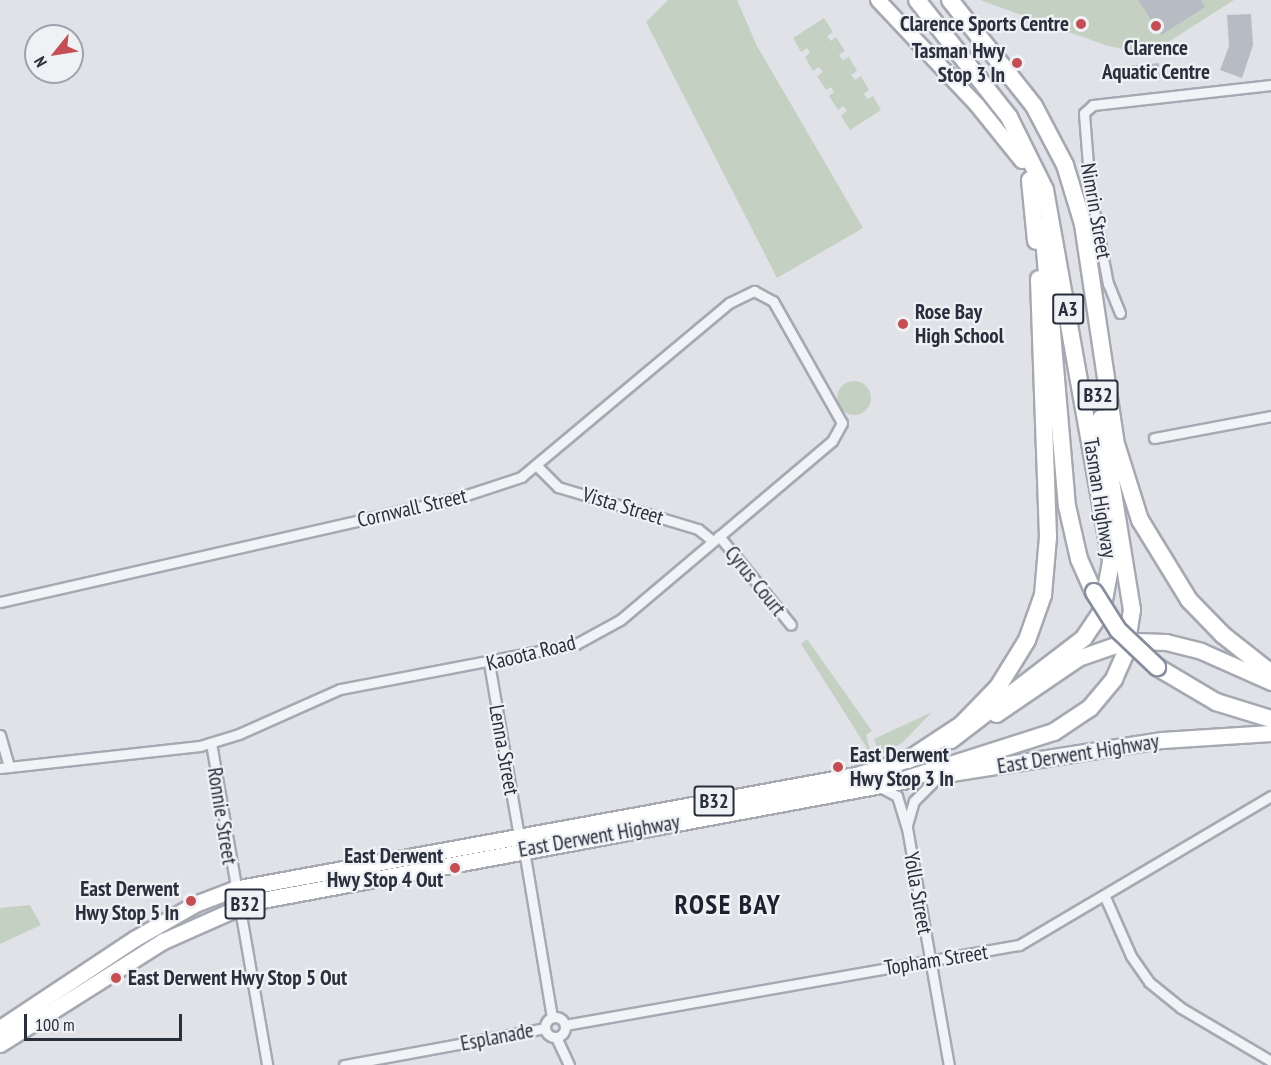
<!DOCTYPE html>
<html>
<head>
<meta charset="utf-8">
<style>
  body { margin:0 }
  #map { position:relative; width:1271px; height:1065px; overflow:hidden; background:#e0e2e8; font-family:"PT Sans Narrow",sans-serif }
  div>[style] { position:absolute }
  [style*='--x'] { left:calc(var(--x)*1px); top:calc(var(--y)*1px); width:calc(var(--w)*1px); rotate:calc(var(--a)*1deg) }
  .green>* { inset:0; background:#c4d1c2 }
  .round { border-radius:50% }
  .building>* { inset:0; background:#b7bbc4 }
  .roads { filter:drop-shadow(2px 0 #a6a9b2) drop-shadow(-2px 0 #a6a9b2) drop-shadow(0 2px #a6a9b2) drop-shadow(0 -2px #a6a9b2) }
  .street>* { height:9px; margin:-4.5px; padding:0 4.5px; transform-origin:4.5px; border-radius:4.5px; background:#f2f3f6 }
  .street>.ring { margin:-4.5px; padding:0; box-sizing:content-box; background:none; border:9px solid #f2f3f6; border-radius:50% }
  .secondary>* { height:14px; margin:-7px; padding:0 7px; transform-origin:7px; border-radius:7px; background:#fff }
  .primary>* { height:15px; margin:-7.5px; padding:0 7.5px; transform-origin:7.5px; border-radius:7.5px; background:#fff }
  .highway>* { height:16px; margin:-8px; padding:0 8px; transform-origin:8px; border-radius:8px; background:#fff }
  .bridges { filter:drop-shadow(2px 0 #888e9d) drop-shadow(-2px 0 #888e9d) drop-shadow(0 2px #888e9d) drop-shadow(0 -2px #888e9d) }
  .highway-bridge>* { height:16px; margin:-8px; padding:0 8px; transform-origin:8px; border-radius:8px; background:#fff }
  .dots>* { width:16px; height:16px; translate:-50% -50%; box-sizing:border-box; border:3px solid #eff1f5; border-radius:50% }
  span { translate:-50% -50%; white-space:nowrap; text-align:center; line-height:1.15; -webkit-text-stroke:4.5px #eff1f5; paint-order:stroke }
  .shield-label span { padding:2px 4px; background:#eff1f5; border:2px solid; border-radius:4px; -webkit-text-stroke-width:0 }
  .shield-label { font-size:20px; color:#2a2f3e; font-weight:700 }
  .poi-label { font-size:21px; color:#2a2f3e; font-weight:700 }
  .right { translate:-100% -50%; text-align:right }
  .left { translate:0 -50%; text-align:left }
  .street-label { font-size:21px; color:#2a2f3e }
  .district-label { font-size:27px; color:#1c202f; font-weight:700; letter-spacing:1.5px }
  .north { position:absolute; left:24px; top:24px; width:60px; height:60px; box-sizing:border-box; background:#eff1f5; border:2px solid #a0a3ac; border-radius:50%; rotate:240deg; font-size:16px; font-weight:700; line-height:24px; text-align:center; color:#2a2f3e }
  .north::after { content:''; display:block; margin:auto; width:21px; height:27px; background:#c44e53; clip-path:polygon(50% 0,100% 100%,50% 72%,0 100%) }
  .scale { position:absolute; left:24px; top:1014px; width:158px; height:27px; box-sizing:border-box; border:3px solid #2a2f3e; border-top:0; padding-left:8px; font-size:18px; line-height:21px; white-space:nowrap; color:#2a2f3e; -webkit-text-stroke:4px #eff1f5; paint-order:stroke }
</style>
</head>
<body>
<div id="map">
  <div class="green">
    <div style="clip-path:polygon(668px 0,737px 0,757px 46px,863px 228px,777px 278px,646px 22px)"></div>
    <div style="clip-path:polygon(980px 0,1234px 0,1148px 55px,1105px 45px)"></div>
    <div style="clip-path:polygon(824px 18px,833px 32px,827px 36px,831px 41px,836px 37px,845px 51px,839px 55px,843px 60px,849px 57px,857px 71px,851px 75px,855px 80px,861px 76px,869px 90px,864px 94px,867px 99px,873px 96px,881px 110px,850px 130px,841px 116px,847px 111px,843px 106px,838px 110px,829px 96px,834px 92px,831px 87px,826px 90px,817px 76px,823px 72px,819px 67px,813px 71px,805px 57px,810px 53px,807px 48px,801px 52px,793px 38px)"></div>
    <div class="round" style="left:837px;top:381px;width:34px;height:34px"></div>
    <div style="clip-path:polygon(807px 639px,872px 731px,866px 735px,872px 756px,801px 644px)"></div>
    <div style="clip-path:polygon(932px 712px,902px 743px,880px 755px,874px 739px)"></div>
    <div style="clip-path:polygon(30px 905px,41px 925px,0 944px,0 908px)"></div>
  </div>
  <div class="building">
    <div style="clip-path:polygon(1138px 0,1201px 0,1205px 7px,1161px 35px)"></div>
    <div style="clip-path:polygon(1251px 14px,1253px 45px,1242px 78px,1220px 70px,1229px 46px,1227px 15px)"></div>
    <div style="clip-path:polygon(1159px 63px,1160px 79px,1128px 81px,1127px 66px)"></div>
  </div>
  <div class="roads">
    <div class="street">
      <div style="--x:1120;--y:313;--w:31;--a:-112"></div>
      <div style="--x:1108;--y:284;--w:96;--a:-100.8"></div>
      <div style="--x:1090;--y:190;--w:77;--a:-94.5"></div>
      <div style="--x:1084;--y:113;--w:12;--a:-42"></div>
      <div style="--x:1093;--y:105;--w:179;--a:-6.4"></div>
      <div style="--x:1154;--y:438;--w:119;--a:-10.6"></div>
      <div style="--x:537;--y:466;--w:30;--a:45"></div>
      <div style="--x:558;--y:487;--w:146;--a:16.7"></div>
      <div style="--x:698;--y:529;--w:19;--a:39"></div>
      <div style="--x:719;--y:536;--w:114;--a:51"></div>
      <div style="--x:0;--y:602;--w:466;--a:-12.8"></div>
      <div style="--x:454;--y:499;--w:71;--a:-18.2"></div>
      <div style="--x:521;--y:477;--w:271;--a:-39.9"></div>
      <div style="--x:729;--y:303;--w:28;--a:-26"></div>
      <div style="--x:754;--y:291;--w:21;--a:28"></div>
      <div style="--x:773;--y:301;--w:140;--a:60.5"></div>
      <div style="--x:842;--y:423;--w:21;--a:119"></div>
      <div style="--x:832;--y:441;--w:277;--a:139.8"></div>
      <div style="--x:620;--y:620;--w:50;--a:151.4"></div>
      <div style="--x:576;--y:644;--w:240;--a:169.2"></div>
      <div style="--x:340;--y:689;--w:111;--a:156"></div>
      <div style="--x:239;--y:734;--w:41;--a:162.9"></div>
      <div style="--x:200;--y:746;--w:201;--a:173.7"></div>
      <div style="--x:489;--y:663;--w:176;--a:80.2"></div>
      <div style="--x:0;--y:735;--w:32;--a:74"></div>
      <div style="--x:211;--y:743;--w:327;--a:80.1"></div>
      <div style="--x:882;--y:788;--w:17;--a:28"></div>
      <div style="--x:897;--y:796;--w:34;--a:73"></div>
      <div style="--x:907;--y:828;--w:241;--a:80"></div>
      <div style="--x:907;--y:825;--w:25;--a:-74"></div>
      <div style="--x:914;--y:801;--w:35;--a:-45"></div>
      <div style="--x:524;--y:850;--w:169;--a:80.5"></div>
      <div style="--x:1105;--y:897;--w:64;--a:66.2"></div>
      <div style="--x:1131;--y:956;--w:32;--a:55"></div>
      <div style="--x:1149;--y:982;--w:41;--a:39.1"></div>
      <div style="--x:1181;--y:1008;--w:104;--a:30.5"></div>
      <div class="ring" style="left:545px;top:1017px;width:11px;height:11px"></div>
      <div style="--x:565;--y:1025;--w:461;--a:-10"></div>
      <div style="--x:1019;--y:945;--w:293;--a:-30.6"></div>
      <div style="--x:556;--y:1037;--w:31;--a:65"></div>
      <div style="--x:344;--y:1065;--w:204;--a:-10.4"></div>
    </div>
    <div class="secondary">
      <div style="--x:878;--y:0;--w:144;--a:46.7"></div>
      <div style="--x:977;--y:105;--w:72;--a:51.2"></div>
    </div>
    <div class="primary">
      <div style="--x:1134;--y:641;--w:32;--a:2"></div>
      <div style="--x:1166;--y:642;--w:36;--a:14"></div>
      <div style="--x:1201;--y:651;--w:77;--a:23.9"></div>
      <div style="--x:996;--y:714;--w:99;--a:-34.3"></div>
      <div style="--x:1078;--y:658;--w:46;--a:-19.2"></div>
      <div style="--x:932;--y:776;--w:233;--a:-8.9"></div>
      <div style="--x:1162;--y:740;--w:109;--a:-3.7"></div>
      <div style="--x:0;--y:1028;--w:161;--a:-33.6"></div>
      <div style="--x:134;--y:939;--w:70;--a:-29.8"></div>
      <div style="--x:195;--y:904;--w:42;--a:-21"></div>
      <div style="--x:234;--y:889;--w:632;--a:-10.39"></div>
      <div style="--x:856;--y:775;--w:66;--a:-16.8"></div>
      <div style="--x:0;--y:1044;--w:193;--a:-32.3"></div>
      <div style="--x:163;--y:941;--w:96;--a:-23.9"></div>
      <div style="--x:251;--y:902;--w:668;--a:-10.52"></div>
    </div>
    <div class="highway">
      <div style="--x:917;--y:0;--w:149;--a:51.8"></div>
      <div style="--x:1009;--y:117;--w:81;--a:63.7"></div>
      <div style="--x:1045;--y:190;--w:378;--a:79.9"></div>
      <div style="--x:1111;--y:562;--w:50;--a:100.4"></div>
      <div style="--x:1102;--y:611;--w:32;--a:124"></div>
      <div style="--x:1084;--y:638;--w:168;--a:142.5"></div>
      <div style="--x:950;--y:0;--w:135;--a:51.6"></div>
      <div style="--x:1034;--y:106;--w:67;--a:62.3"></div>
      <div style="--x:1065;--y:165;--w:62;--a:73"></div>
      <div style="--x:1083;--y:224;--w:222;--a:81.5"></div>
      <div style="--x:1116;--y:444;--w:80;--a:72.5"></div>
      <div style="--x:1140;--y:520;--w:94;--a:58.5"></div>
      <div style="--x:1189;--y:600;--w:49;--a:45.8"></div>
      <div style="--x:1223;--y:635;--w:61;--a:38.4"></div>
      <div style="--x:1030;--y:180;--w:61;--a:84.4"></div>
      <div style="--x:1043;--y:227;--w:280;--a:85.1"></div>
      <div style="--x:1067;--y:506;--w:54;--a:77.2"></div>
      <div style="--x:1079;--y:559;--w:36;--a:66"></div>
      <div style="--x:1157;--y:667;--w:69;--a:30.7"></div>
      <div style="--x:1216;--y:702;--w:58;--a:17.2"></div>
      <div style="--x:908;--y:760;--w:64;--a:-33.4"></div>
      <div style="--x:961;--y:725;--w:53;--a:-45.8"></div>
      <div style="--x:998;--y:687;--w:55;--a:-58.3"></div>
      <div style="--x:1027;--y:640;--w:48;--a:-70.4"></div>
      <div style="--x:1043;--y:595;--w:58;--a:-85.1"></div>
      <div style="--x:1048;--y:537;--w:258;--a:-92"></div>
      <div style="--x:897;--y:782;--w:165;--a:-17.7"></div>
      <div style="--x:1054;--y:732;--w:43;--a:-33.7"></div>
      <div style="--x:1090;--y:708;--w:38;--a:-50"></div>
      <div style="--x:1114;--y:679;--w:27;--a:-66"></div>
      <div style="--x:1125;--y:654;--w:45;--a:-81"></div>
      <div style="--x:1132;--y:610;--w:194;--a:-99.2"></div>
    </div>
  </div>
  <div class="bridges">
    <div class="highway-bridge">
      <div style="--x:1094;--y:592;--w:45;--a:57.7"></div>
      <div style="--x:1118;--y:630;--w:54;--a:43.5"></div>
    </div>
  </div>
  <div class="dots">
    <div style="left:1081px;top:24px;background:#c44e53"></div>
    <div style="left:1156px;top:26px;background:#c44e53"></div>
    <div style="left:1017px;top:63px;background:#c44e53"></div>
    <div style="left:903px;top:324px;background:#c44e53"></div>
    <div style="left:838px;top:767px;background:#c44e53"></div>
    <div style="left:455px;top:868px;background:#c44e53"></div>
    <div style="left:191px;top:901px;background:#c44e53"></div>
    <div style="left:116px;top:978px;background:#c44e53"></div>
  </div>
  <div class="shield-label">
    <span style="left:1068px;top:309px">A3</span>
    <span style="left:1098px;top:395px">B32</span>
    <span style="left:714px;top:801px">B32</span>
    <span style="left:245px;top:904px">B32</span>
  </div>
  <div class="poi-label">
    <span class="right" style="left:1069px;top:24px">Clarence Sports Centre</span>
    <span style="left:1156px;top:60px">Clarence<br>Aquatic Centre</span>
    <span class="right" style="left:1005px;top:63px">Tasman Hwy<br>Stop 3 In</span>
    <span class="left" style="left:915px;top:324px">Rose Bay<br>High School</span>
    <span class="left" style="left:850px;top:767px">East Derwent<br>Hwy Stop 3 In</span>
    <span class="right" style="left:443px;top:868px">East Derwent<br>Hwy Stop 4 Out</span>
    <span class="right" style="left:179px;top:901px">East Derwent<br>Hwy Stop 5 In</span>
    <span class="left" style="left:128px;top:978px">East Derwent Hwy Stop 5 Out</span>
  </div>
  <div class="street-label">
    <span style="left:1096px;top:211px;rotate:80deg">Nimrin Street</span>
    <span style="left:1100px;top:498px;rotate:81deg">Tasman Highway</span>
    <span style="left:623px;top:506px;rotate:17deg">Vista Street</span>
    <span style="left:412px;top:508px;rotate:-13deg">Cornwall Street</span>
    <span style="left:755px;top:581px;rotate:51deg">Cyrus Court</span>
    <span style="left:531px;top:653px;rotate:-14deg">Kaoota Road</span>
    <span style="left:504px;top:750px;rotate:80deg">Lenna Street</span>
    <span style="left:1078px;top:754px;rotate:-9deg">East Derwent Highway</span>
    <span style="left:222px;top:816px;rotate:81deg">Ronnie Street</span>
    <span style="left:599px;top:836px;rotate:-10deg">East Derwent Highway</span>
    <span style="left:918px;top:893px;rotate:80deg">Yolla Street</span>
    <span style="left:936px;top:960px;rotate:-9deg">Topham Street</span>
    <span style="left:497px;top:1037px;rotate:-11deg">Esplanade</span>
  </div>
  <div class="district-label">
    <span style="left:728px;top:905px">ROSE BAY</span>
  </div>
  <div class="north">N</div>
  <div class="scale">100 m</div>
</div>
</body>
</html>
